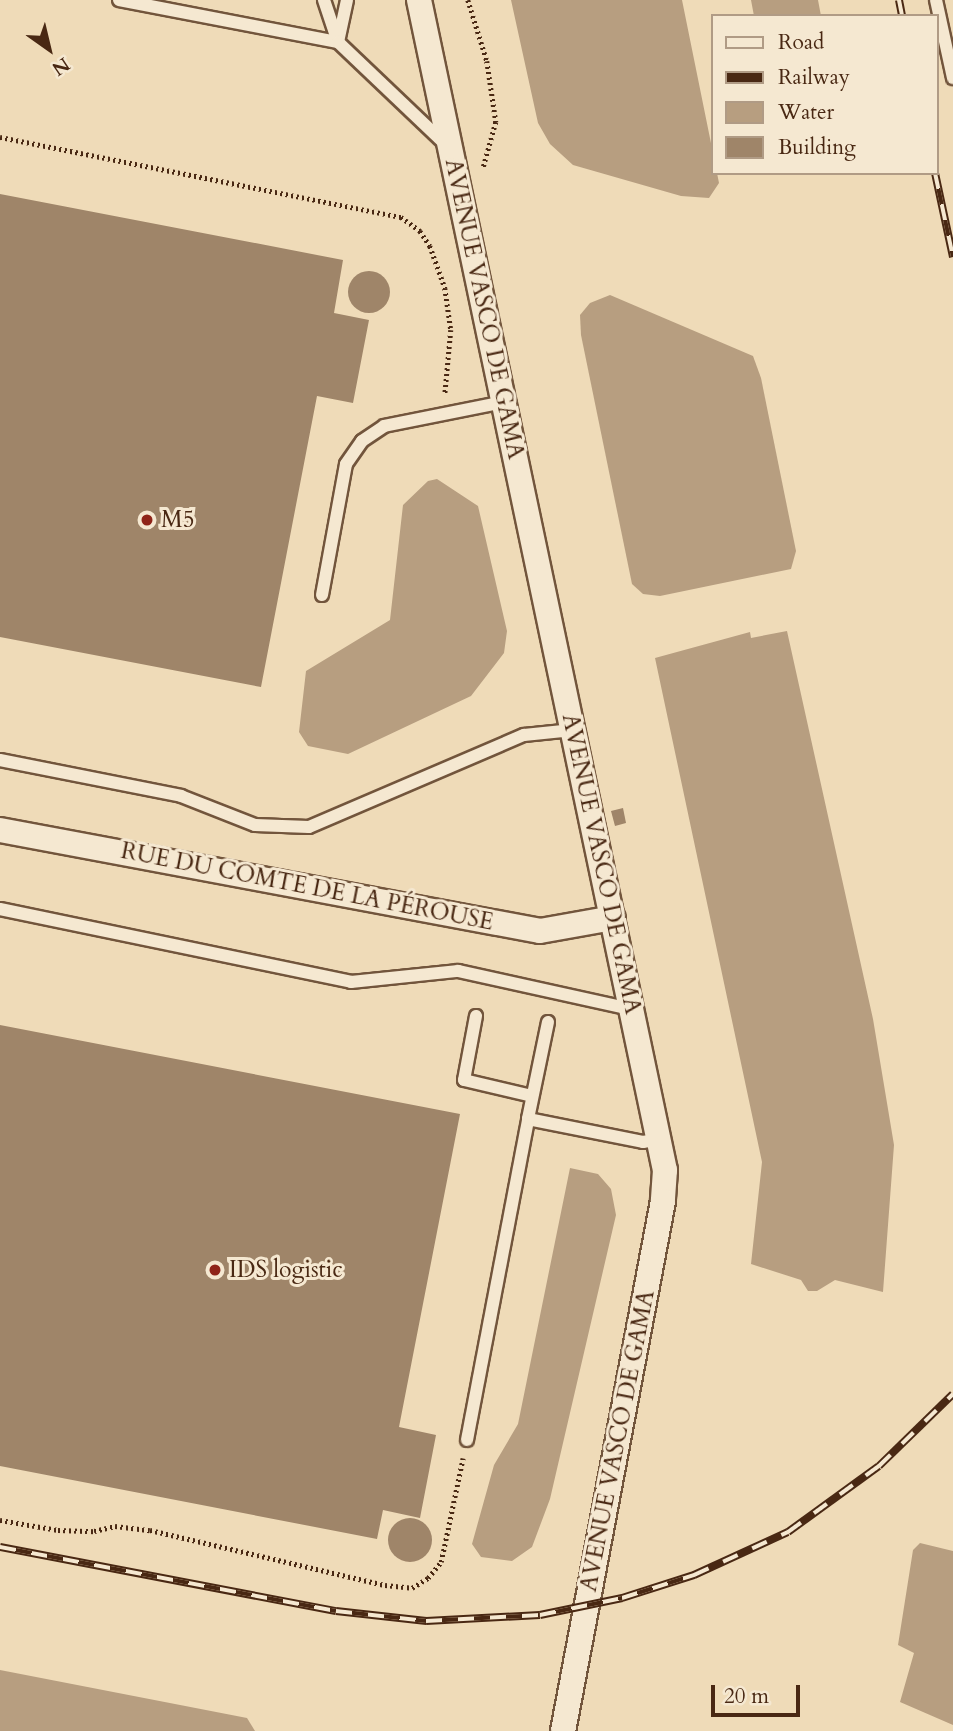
<!DOCTYPE html>
<html>
<head>
<meta charset="utf-8">
<style>
  body { margin:0 }
  #map { position:relative; width:953px; height:1731px; overflow:hidden; background:#efdbb8; font-family:Cardo,serif }
  div>[style] { position:absolute }
  [style*='--x'] { left:calc(var(--x)*1px); top:calc(var(--y)*1px); width:calc(var(--w)*1px); rotate:calc(var(--a)*1deg) }
  .water>* { inset:0; background:#b79e80 }
  .building>* { inset:0; background:#9f8569 }
  .round { border-radius:50% }
  .path>* { height:4.5px; margin-top:-2.25px; transform-origin:0; background:repeating-linear-gradient(90deg,#492813 0 2px,transparent 0 5.5px) }
  .roads { filter:drop-shadow(2px 0 #72553c) drop-shadow(-2px 0 #72553c) drop-shadow(0 2px #72553c) drop-shadow(0 -2px #72553c) }
  .service>* { height:12px; margin:-6px; padding:0 6px; transform-origin:6px; border-radius:6px; background:#f5e8d1 }
  .minor>* { height:24px; margin:-12px; padding:0 12px; transform-origin:12px; border-radius:12px; background:#f5e8d1 }
  .rail>* { height:8px; margin-top:-4px; transform-origin:0; background:repeating-linear-gradient(90deg,#f5e8d1 0 16px,#492813 0 32px); box-sizing:border-box; border-block:2px solid #492813 }
  .dots>* { width:19px; height:19px; translate:-50% -50%; box-sizing:border-box; border:4px solid #f5e8d1; border-radius:50% }
  span { translate:-50% -50%; white-space:nowrap; text-align:center; line-height:1.15; -webkit-text-stroke:6px #f5e8d1; paint-order:stroke }
  .street-label { font-size:23px; color:#492813 }
  .poi-label { font-size:23px; color:#492813 }
  .left { translate:0 -50%; text-align:left }
  .legend { position:absolute; left:711px; top:14px; width:228px; height:161px; box-sizing:border-box; background:#f5e8d1; border:2px solid #b09b85; margin:0; padding:9px 12px; list-style:none; font-size:21px; color:#492813 }
  .legend li { display:flex; align-items:center; gap:14px; height:35px }
  .legend b { width:35px; border:2px solid #b09b85 }
  .north { position:absolute; left:14px; top:14px; width:70px; height:70px; -webkit-text-stroke:5px #f5e8d1; paint-order:stroke; rotate:146deg; font-size:19px; font-weight:700; line-height:28px; text-align:center; color:#492813 }
  .north::after { content:''; display:block; margin:auto; width:24px; height:32px; background:#492813; clip-path:polygon(50% 0,100% 100%,50% 72%,0 100%) }
  .scale { position:absolute; left:711px; top:1685px; width:89px; height:32px; box-sizing:border-box; border:4px solid #492813; border-top:0; padding-left:9px; font-size:21px; line-height:24px; white-space:nowrap; color:#492813; -webkit-text-stroke:5px #f5e8d1; paint-order:stroke }
</style>
</head>
<body>
<div id="map">
  <div class="water">
    <div style="clip-path:polygon(511px 0,682px 0,713px 153px,713px 173px,717px 173px,719px 183px,709px 198px,681px 196px,573px 165px,550px 144px,538px 123px)"></div>
    <div style="clip-path:polygon(751px 0,818px 0,821px 16px,754px 16px)"></div>
    <div style="clip-path:polygon(610px 295px,753px 356px,761px 378px,796px 551px,791px 569px,660px 596px,643px 594px,632px 584px,581px 335px,580px 315px,590px 303px)"></div>
    <div style="clip-path:polygon(437px 479px,478px 506px,507px 631px,504px 653px,471px 696px,348px 754px,308px 746px,299px 732px,306px 671px,390px 620px,403px 505px,428px 481px)"></div>
    <div style="clip-path:polygon(787px 631px,873px 1019px,894px 1145px,883px 1292px,835px 1280px,817px 1291px,808px 1291px,801px 1280px,751px 1264px,762px 1162px,655px 658px,750px 632px,751px 638px)"></div>
    <div style="clip-path:polygon(570px 1168px,598px 1174px,611px 1189px,616px 1215px,550px 1499px,532px 1547px,512px 1561px,481px 1557px,472px 1544px,494px 1465px,518px 1424px)"></div>
    <div style="clip-path:polygon(920px 1543px,953px 1551px,953px 1725px,900px 1702px,914px 1653px,898px 1645px,913px 1550px)"></div>
    <div style="clip-path:polygon(0 1670px,247px 1718px,255px 1731px,0 1731px)"></div>
  </div>
  <div class="building">
    <div style="clip-path:polygon(0 194px,343px 260px,334px 313px,369px 320px,353px 403px,317px 396px,261px 687px,0 637px)"></div>
    <div class="round" style="left:348px;top:271px;width:42px;height:42px"></div>
    <div style="clip-path:polygon(623px 808px,626px 823px,615px 826px,611px 811px)"></div>
    <div style="clip-path:polygon(0 1025px,460px 1114px,399px 1427px,436px 1435px,420px 1518px,383px 1510px,377px 1539px,0 1466px)"></div>
    <div class="round" style="left:388px;top:1518px;width:44px;height:44px"></div>
  </div>
  <div class="path">
    <div style="--x:468;--y:0;--w:64;--a:72.7"></div>
    <div style="--x:487;--y:61;--w:62;--a:81.6"></div>
    <div style="--x:496;--y:122;--w:49;--a:105.5"></div>
    <div style="--x:0;--y:137;--w:409;--a:11.3"></div>
    <div style="--x:401;--y:217;--w:24;--a:36"></div>
    <div style="--x:420;--y:231;--w:18;--a:56"></div>
    <div style="--x:430;--y:246;--w:45;--a:70.3"></div>
    <div style="--x:445;--y:288;--w:42;--a:81.9"></div>
    <div style="--x:451;--y:330;--w:65;--a:95.3"></div>
    <div style="--x:0;--y:1520;--w:59;--a:9.8"></div>
    <div style="--x:58;--y:1530;--w:36;--a:2"></div>
    <div style="--x:94;--y:1531;--w:22;--a:-13"></div>
    <div style="--x:115;--y:1526;--w:35;--a:7"></div>
    <div style="--x:150;--y:1530;--w:241;--a:13.2"></div>
    <div style="--x:385;--y:1585;--w:27;--a:6"></div>
    <div style="--x:412;--y:1588;--w:19;--a:-32"></div>
    <div style="--x:428;--y:1578;--w:21;--a:-51"></div>
    <div style="--x:441;--y:1562;--w:106;--a:-78.1"></div>
  </div>
  <div class="roads">
    <div class="service">
      <div style="--x:119;--y:0;--w:223;--a:10.9"></div>
      <div style="--x:338;--y:42;--w:43;--a:-77.9"></div>
      <div style="--x:324;--y:0;--w:44;--a:71.6"></div>
      <div style="--x:338;--y:42;--w:148;--a:43.6"></div>
      <div style="--x:936;--y:0;--w:80;--a:77.7"></div>
      <div style="--x:322;--y:595;--w:133;--a:-79.6"></div>
      <div style="--x:346;--y:464;--w:28;--a:-55"></div>
      <div style="--x:362;--y:441;--w:27;--a:-34"></div>
      <div style="--x:384;--y:426;--w:122;--a:-11.3"></div>
      <div style="--x:0;--y:760;--w:185;--a:11.2"></div>
      <div style="--x:181;--y:796;--w:79;--a:21.4"></div>
      <div style="--x:255;--y:825;--w:54;--a:2.1"></div>
      <div style="--x:309;--y:827;--w:234;--a:-23.2"></div>
      <div style="--x:524;--y:735;--w:49;--a:-5.8"></div>
      <div style="--x:0;--y:909;--w:359;--a:11.7"></div>
      <div style="--x:351;--y:982;--w:108;--a:-5.9"></div>
      <div style="--x:458;--y:971;--w:177;--a:12.4"></div>
      <div style="--x:476;--y:1016;--w:65;--a:100.6"></div>
      <div style="--x:464;--y:1080;--w:70;--a:13.2"></div>
      <div style="--x:548;--y:1022;--w:99;--a:101.7"></div>
      <div style="--x:528;--y:1119;--w:117;--a:11.3"></div>
      <div style="--x:643;--y:1142;--w:17;--a:-10"></div>
      <div style="--x:467;--y:1440;--w:327;--a:-79.2"></div>
    </div>
    <div class="minor">
      <div style="--x:419;--y:0;--w:1196;--a:78.13"></div>
      <div style="--x:665;--y:1170;--w:31;--a:94"></div>
      <div style="--x:663;--y:1201;--w:539;--a:100.68"></div>
      <div style="--x:0;--y:830;--w:549;--a:10.59"></div>
      <div style="--x:540;--y:931;--w:74;--a:-10.1"></div>
    </div>
  </div>
  <div class="rail">
    <div style="--x:899;--y:0;--w:16;--a:79"></div>
    <div style="--x:935;--y:173;--w:86;--a:77.9"></div>
    <div style="--x:0;--y:1547;--w:342;--a:10.8"></div>
    <div style="--x:336;--y:1611;--w:91;--a:6.3"></div>
    <div style="--x:426;--y:1621;--w:114;--a:-3"></div>
    <div style="--x:540;--y:1615;--w:84;--a:-11.7"></div>
    <div style="--x:622;--y:1598;--w:76;--a:-17.7"></div>
    <div style="--x:694;--y:1575;--w:103;--a:-24.6"></div>
    <div style="--x:788;--y:1532;--w:112;--a:-36"></div>
    <div style="--x:879;--y:1466;--w:103;--a:-44.2"></div>
  </div>
  <div class="dots">
    <div style="left:147px;top:520px;background:#8f2418"></div>
    <div style="left:215px;top:1270px;background:#8f2418"></div>
  </div>
  <div class="street-label">
    <span style="left:484px;top:309px;rotate:78deg">AVENUE VASCO DE GAMA</span>
    <span style="left:601px;top:864px;rotate:78deg">AVENUE VASCO DE GAMA</span>
    <span style="left:307px;top:887px;rotate:11deg">RUE DU COMTE DE LA PÉROUSE</span>
    <span style="left:618px;top:1441px;rotate:-79deg">AVENUE VASCO DE GAMA</span>
  </div>
  <div class="poi-label">
    <span class="left" style="left:161px;top:520px">M5</span>
    <span class="left" style="left:229px;top:1270px">IDS logistic</span>
  </div>
  <ul class="legend">
  <li><b style="height:9px;background:#f5e8d1"></b>Road</li>
  <li><b style="height:9px;background:#492813"></b>Railway</li>
  <li><b style="height:19px;background:#b79e80"></b>Water</li>
  <li><b style="height:19px;background:#9f8569"></b>Building</li>
  </ul>
  <div class="north">N</div>
  <div class="scale">20 m</div>
</div>
</body>
</html>
